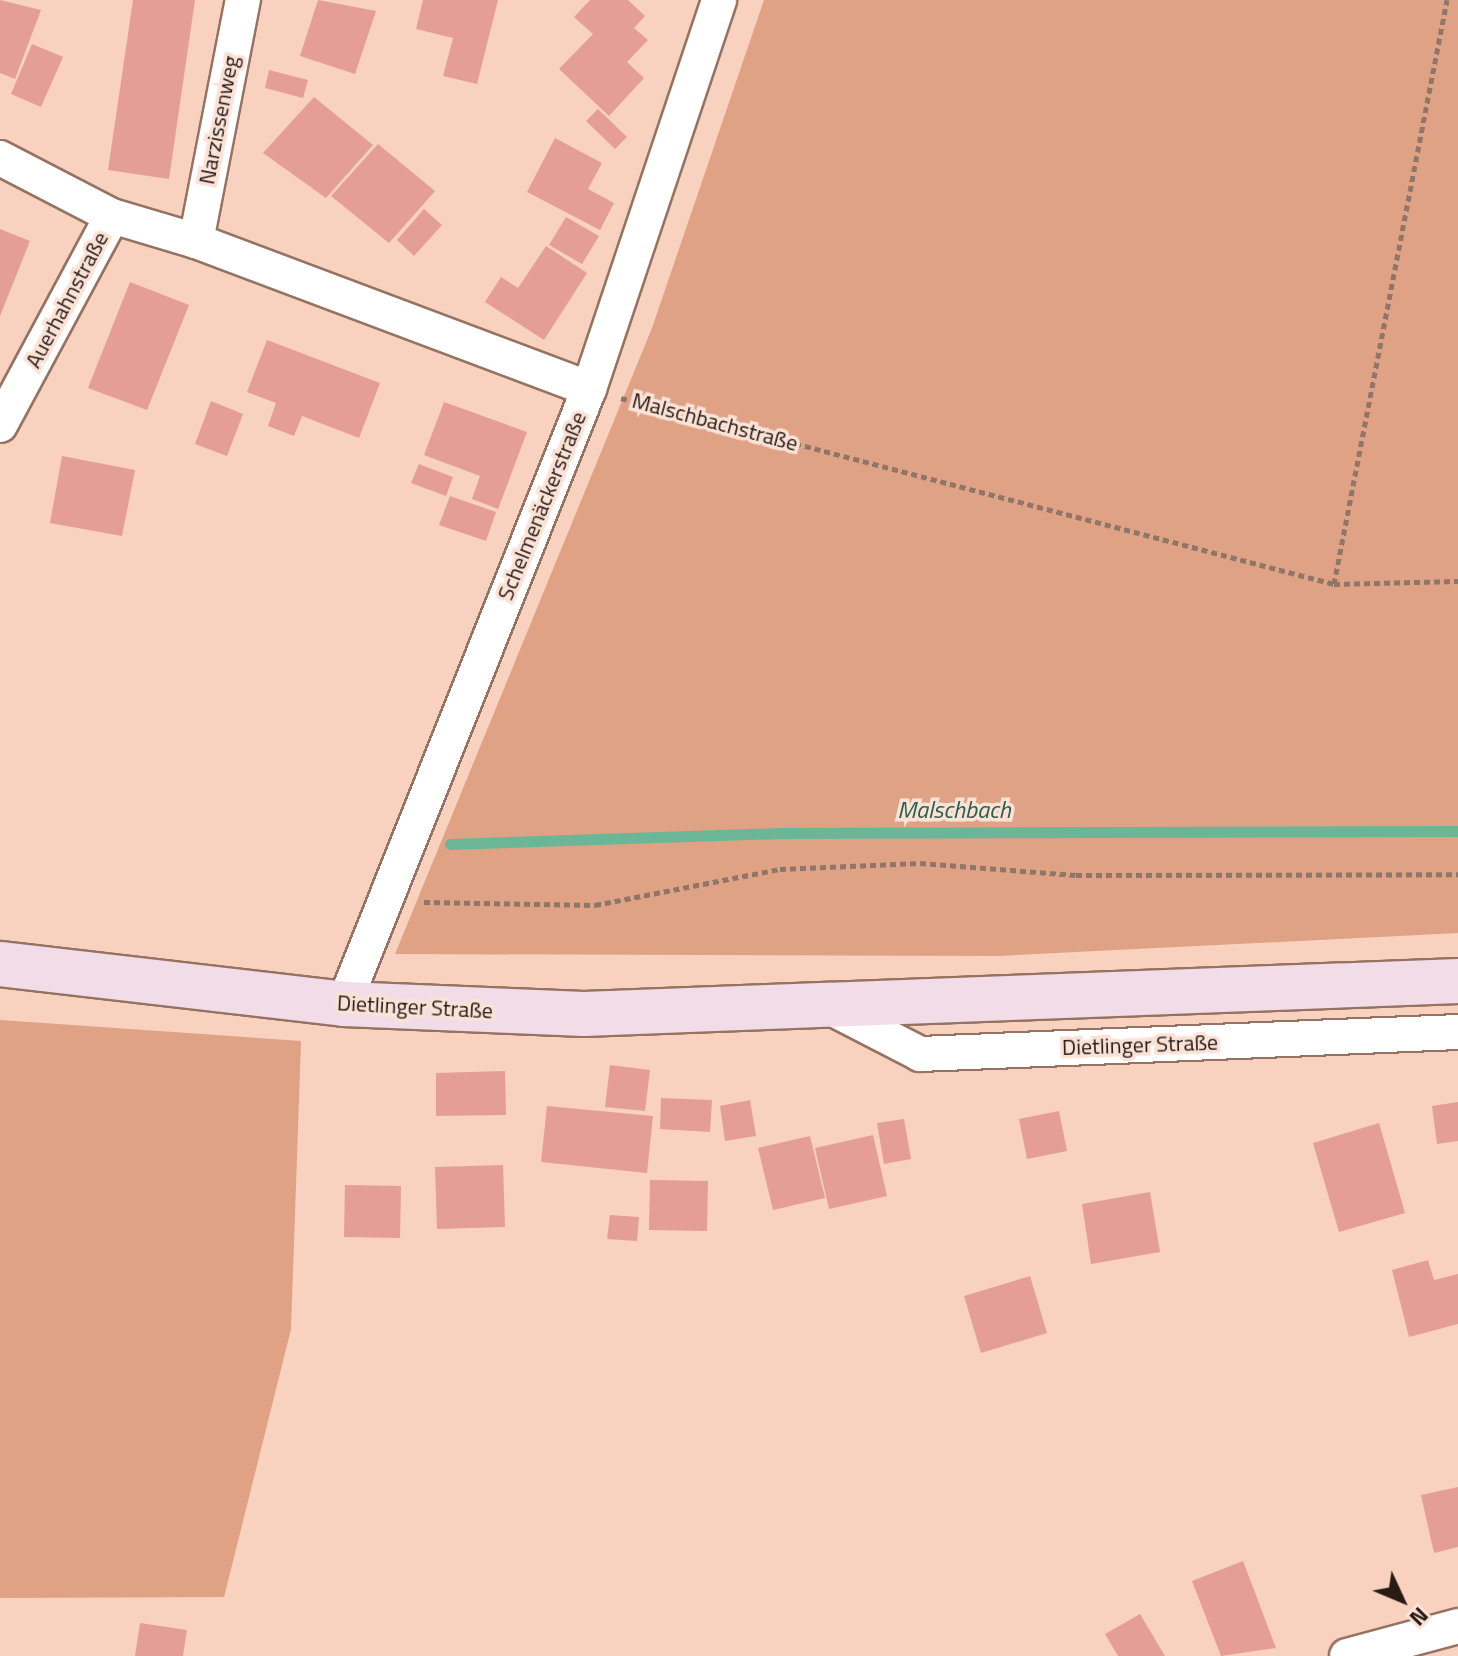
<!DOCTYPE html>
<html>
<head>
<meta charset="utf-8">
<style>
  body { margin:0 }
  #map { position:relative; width:1458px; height:1656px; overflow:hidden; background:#f8d1bf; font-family:"Titillium Web",sans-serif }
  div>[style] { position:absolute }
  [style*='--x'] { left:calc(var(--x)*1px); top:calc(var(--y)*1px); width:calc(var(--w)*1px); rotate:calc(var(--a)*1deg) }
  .green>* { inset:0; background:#e0a284 }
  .stream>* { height:11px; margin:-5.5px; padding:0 5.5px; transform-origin:5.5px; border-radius:5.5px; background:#6cb698 }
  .building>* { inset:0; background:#e59e96 }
  .path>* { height:5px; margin-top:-2.5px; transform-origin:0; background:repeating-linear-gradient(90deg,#907569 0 6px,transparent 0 10px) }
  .roads { filter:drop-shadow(2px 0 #957261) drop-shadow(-2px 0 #957261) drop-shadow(0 2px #957261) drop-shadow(0 -2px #957261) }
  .street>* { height:34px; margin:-17px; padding:0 17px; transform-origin:17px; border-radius:17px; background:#fff }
  .secondary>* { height:44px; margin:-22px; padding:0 22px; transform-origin:22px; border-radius:22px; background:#f2dce8 }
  span { translate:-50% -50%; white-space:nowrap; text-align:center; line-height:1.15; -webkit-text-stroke:7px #fae2d7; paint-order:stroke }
  .street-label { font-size:22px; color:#281a14 }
  .water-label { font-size:24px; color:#275f4a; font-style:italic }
  .north { position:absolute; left:1362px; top:1560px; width:80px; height:80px; -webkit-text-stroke:6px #fae2d7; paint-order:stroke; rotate:134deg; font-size:22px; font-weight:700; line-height:32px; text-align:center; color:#281a14 }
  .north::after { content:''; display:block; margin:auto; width:28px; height:36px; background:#281a14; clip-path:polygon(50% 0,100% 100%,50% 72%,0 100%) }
</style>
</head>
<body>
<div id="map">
  <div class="green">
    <div style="clip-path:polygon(764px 0,1458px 0,1458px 933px,998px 956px,395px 954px,652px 328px)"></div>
    <div style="clip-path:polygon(0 1020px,301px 1041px,291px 1329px,224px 1597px,0 1598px)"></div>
  </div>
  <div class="stream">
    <div style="--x:450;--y:844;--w:326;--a:-1.9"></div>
    <div style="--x:776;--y:833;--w:682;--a:-0.17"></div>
  </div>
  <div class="building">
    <div style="clip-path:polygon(0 0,41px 10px,15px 79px,0 73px)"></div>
    <div style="clip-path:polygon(133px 0,195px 0,169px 179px,108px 170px)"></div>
    <div style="clip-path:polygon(318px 0,376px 11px,355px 74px,300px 56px)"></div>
    <div style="clip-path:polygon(423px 0,498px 0,477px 84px,443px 76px,453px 38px,416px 29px)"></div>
    <div style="clip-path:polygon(590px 0,628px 0,645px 16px,634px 28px,648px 40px,627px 62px,644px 78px,609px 116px,559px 69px,593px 34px,574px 17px)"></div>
    <div style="clip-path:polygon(32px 44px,63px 57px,41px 107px,11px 94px)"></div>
    <div style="clip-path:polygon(269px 70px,308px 80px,303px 98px,265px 88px)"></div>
    <div style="clip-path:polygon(314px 97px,373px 145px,326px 198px,263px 153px)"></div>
    <div style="clip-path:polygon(598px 109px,627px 137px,615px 149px,586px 121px)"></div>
    <div style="clip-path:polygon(555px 138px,602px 163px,588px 189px,614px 203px,600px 230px,527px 192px)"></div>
    <div style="clip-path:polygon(378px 144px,435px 191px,389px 243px,331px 196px)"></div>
    <div style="clip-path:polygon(424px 209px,442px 225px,414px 256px,397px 240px)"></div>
    <div style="clip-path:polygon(566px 217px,599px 236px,582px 264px,549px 245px)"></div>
    <div style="clip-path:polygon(0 229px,30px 241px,0 316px)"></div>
    <div style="clip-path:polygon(546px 246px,587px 273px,544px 340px,485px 302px,501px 277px,518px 288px)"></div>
    <div style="clip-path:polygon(130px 282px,189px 305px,147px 410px,88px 388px)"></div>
    <div style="clip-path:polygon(267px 340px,380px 383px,359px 438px,302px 416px,294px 436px,268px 426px,276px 403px,247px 392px)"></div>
    <div style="clip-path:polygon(211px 401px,243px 414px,227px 456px,195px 444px)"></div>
    <div style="clip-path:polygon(444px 402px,527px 432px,498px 509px,472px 499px,480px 476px,424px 455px)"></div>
    <div style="clip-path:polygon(62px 456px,135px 470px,122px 536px,50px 523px)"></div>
    <div style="clip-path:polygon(419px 464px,453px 477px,446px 496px,411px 483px)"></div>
    <div style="clip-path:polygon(450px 496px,496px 512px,486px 541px,439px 525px)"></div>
    <div style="clip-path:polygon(610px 1065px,650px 1070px,645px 1111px,605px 1107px)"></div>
    <div style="clip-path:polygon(505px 1071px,506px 1115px,436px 1116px,436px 1073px)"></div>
    <div style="clip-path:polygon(661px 1098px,712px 1100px,710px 1132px,660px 1129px)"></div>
    <div style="clip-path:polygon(750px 1100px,756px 1136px,725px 1141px,720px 1106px)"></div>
    <div style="clip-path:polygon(1458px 1102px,1458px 1141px,1437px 1144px,1432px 1106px)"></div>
    <div style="clip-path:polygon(547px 1106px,653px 1116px,647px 1173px,541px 1162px)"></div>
    <div style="clip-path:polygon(1059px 1111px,1067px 1151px,1027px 1159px,1019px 1119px)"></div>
    <div style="clip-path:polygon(904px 1119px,911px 1159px,884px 1164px,877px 1123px)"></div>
    <div style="clip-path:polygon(1379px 1123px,1405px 1213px,1339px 1232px,1313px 1143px)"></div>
    <div style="clip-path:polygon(873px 1135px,887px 1196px,829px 1209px,815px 1148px)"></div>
    <div style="clip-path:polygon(810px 1136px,825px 1198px,773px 1210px,758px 1148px)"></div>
    <div style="clip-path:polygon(503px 1165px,505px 1227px,437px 1229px,435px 1167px)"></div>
    <div style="clip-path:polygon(650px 1180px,708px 1181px,707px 1231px,649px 1230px)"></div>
    <div style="clip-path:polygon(345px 1185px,401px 1186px,400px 1238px,344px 1237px)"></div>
    <div style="clip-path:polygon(1150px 1192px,1160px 1252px,1091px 1264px,1082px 1204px)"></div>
    <div style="clip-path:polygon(610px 1215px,639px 1217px,637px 1241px,607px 1239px)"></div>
    <div style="clip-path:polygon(1428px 1260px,1434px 1280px,1458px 1274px,1458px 1324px,1409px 1337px,1392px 1270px)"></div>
    <div style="clip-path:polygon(1030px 1276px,1047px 1333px,981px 1353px,964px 1296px)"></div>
    <div style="clip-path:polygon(1458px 1487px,1458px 1547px,1434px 1553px,1421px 1495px)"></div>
    <div style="clip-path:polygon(1243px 1561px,1276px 1648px,1221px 1656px,1192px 1581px)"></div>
    <div style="clip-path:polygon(1140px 1614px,1165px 1656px,1118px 1656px,1105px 1634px)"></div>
    <div style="clip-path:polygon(140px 1623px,187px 1630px,183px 1656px,135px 1656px)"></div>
  </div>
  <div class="path">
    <div style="--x:621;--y:398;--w:737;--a:14.62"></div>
    <div style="--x:1334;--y:584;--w:124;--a:-1.4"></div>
    <div style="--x:1334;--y:584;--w:595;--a:-79.05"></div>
    <div style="--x:424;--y:902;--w:171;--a:1"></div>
    <div style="--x:595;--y:905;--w:188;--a:-11"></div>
    <div style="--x:780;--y:869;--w:140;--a:-2.5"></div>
    <div style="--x:920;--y:863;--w:156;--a:4.4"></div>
    <div style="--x:1076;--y:875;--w:382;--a:-0.1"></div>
  </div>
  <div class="roads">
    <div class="street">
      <div style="--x:0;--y:158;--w:126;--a:27.4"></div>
      <div style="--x:112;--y:216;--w:88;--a:16.6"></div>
      <div style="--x:196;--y:241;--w:420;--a:20.6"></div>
      <div style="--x:196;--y:241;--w:246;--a:-79"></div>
      <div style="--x:0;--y:425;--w:237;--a:-61.8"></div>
      <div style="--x:344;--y:1004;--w:662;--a:-68.28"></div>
      <div style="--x:589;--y:389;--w:410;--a:-71.5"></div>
      <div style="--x:833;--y:1009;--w:98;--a:27.3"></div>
      <div style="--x:920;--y:1054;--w:538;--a:-2.34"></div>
      <div style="--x:1347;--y:1656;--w:115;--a:-15.1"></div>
    </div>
    <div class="secondary">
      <div style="--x:0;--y:964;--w:346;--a:6.6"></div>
      <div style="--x:344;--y:1004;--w:240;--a:2.4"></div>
      <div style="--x:584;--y:1014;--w:875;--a:-2.16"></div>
    </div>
  </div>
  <div class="street-label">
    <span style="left:219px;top:120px;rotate:-79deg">Narzissenweg</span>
    <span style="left:67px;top:300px;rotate:-62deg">Auerhahnstraße</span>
    <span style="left:715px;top:422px;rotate:15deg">Malschbachstraße</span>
    <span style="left:542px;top:506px;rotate:-68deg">Schelmenäckerstraße</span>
    <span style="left:415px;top:1007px;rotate:3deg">Dietlinger Straße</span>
    <span style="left:1140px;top:1045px;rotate:-2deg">Dietlinger Straße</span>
  </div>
  <div class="water-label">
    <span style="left:954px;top:810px">Malschbach</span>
  </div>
  <div class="north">N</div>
</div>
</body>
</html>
